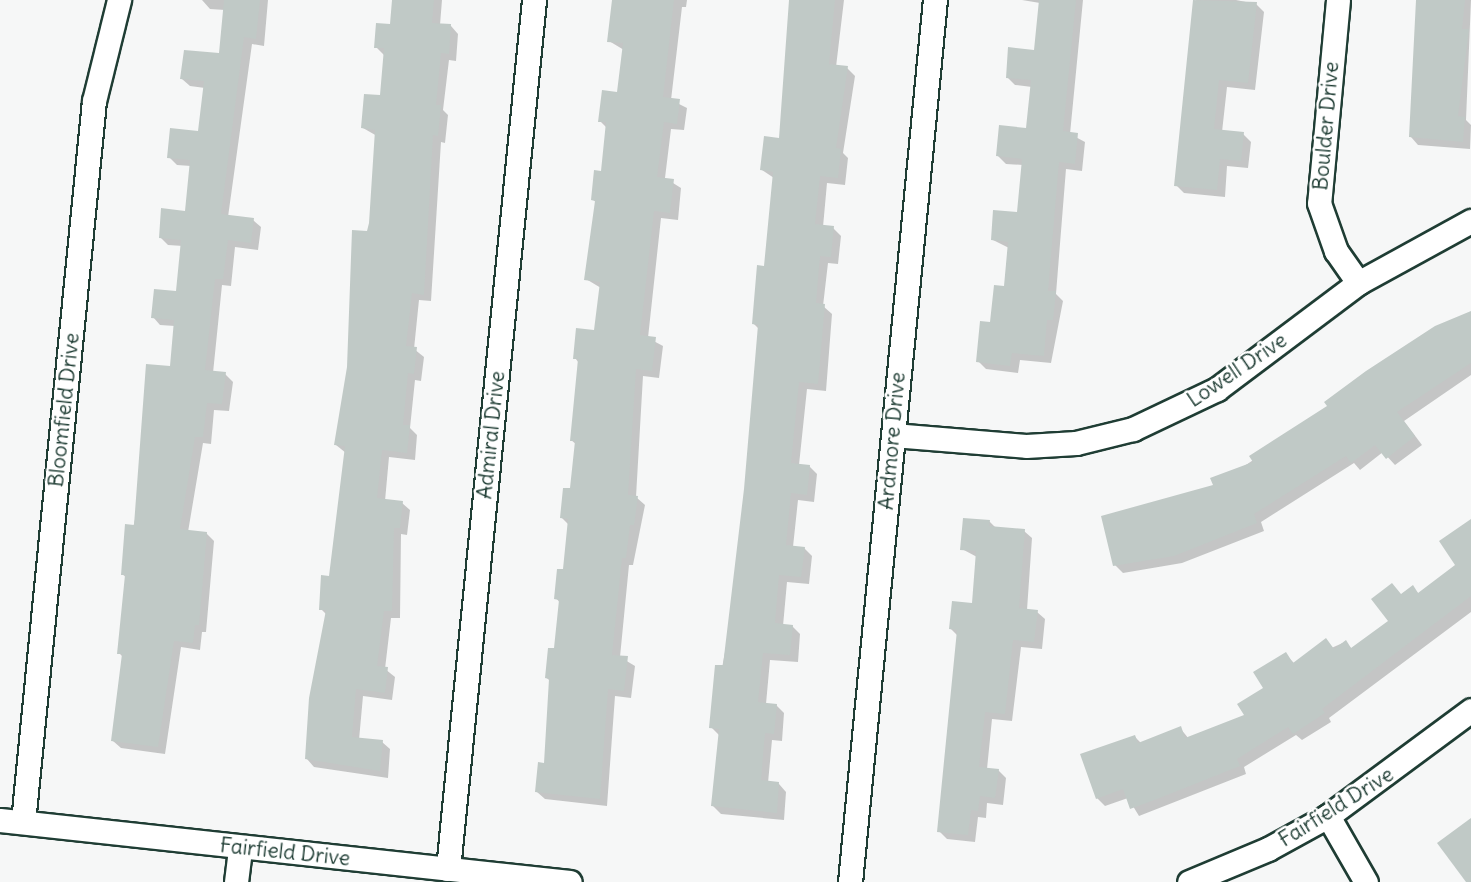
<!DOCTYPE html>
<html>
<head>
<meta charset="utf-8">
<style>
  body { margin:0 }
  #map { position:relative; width:1471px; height:882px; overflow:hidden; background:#f6f7f7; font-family:Delius,sans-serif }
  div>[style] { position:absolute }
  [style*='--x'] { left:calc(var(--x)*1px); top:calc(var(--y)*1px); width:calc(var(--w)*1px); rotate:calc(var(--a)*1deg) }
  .shadow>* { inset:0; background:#0003 }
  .building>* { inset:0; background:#c0c9c6 }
  .roads { filter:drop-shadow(2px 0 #1f3d34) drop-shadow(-2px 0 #1f3d34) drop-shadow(0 2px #1f3d34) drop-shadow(0 -2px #1f3d34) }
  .street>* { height:23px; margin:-11.5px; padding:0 11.5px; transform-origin:11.5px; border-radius:11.5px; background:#fff }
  span { translate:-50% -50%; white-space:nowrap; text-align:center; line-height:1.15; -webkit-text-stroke:5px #fff; paint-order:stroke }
  .street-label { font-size:21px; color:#1f3d34 }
</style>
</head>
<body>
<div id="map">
  <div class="shadow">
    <div style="clip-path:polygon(202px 0,268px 0,264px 46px,252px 44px,228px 217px,253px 220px,261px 227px,258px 250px,235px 247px,231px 286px,222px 285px,213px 373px,225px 374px,233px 382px,229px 411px,214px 410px,211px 444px,203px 443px,188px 532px,206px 533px,214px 541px,206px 632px,202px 632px,200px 650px,181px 647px,165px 754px,121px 748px,113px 741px,123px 657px,119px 653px,127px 578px,122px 574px,171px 368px,175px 326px,160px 325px,153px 317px,178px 293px,183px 246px,168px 245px,160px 237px,187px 213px,191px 166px,177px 165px,169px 157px,200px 133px,205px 88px,190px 86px,182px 79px,220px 55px,225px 10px,210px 9px)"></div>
    <div style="clip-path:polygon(393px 0,442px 0,440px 25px,451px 26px,458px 34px,456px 61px,449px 60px,443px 110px,448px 115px,445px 143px,441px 142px,431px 301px,419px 300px,414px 349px,424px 357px,421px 381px,415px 380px,410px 428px,417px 435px,415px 460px,389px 457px,385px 501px,402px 503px,410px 510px,407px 535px,401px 534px,400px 618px,391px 618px,385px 669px,395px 677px,392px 700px,363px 696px,359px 740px,382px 742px,390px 749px,388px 778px,314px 767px,307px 759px,327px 615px,321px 609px,330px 577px,346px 453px,336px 445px,369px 233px,377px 136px,363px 128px,381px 97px,385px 56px,376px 47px,391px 26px)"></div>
    <div style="clip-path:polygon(622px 0,687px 0,686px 7px,682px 7px,671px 100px,687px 108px,684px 130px,671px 129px,665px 178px,681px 188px,678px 220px,661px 218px,648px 338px,663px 346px,659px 378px,643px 376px,636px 497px,645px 505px,633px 565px,629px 565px,620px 657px,635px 666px,631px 698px,615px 696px,607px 806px,545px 799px,537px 792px,546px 765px,551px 682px,546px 677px,556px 650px,561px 604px,556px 598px,565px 571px,569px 525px,562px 518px,572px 490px,577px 445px,571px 440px,579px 363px,575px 358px,596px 332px,601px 288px,586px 279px,597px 204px,593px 199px,602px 173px,607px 128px,600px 121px,618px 94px,624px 50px,609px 41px)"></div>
    <div style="clip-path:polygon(792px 0,844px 0,836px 67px,847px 68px,855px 76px,843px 153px,848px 158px,845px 185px,827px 183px,823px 227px,833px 228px,841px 236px,838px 264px,828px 263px,823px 306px,832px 314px,826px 391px,807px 389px,799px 465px,809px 466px,817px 474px,814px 502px,798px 500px,793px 547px,804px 548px,812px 556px,809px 584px,787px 582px,783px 626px,792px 626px,800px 634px,798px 662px,770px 660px,766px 704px,776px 705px,784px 713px,782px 741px,772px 740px,768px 783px,779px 784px,786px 792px,784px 820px,721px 814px,713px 806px,720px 736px,711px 727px,737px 588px,759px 329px,753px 323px,765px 268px,774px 178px,762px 170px,781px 140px)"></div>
    <div style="clip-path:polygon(1022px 0,1083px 0,1070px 134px,1085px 142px,1082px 171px,1066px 169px,1056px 294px,1063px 301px,1051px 363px,1020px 360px,1018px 373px,986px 369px,978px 361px,1005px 288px,1009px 248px,993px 240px,1018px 214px,1023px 165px,1006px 164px,998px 156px,1028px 130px,1032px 87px,1015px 85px,1007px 77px,1036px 52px,1040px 3px)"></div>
    <div style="clip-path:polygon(1196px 0,1236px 0,1256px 4px,1264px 12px,1255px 90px,1227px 87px,1222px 132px,1243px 134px,1251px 142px,1248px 168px,1227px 166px,1225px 197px,1184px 193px,1176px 185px)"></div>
    <div style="clip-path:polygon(1421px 0,1471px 0,1466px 120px,1471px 125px,1470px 149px,1418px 145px,1411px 137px)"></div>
    <div style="clip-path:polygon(1471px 312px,1471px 375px,1404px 421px,1422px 445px,1395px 465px,1383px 452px,1360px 470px,1354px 463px,1261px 522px,1264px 531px,1182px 563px,1123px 573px,1115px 565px,1215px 486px)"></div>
    <div style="clip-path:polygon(989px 521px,996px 528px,1024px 531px,1032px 538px,1027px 610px,1037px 612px,1045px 619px,1042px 649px,1021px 647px,1012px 721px,992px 719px,987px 769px,998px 770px,1006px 778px,1003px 805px,987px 803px,986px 818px,978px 817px,975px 842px,947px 839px,939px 831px,958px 636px,951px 629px,973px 605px,977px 557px,962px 549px)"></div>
    <div style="clip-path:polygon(1471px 522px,1471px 612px,1329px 718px,1331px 722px,1302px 740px,1296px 735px,1244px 767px,1246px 774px,1139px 816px,1128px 798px,1105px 806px,1097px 798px,1135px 737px,1142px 744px,1180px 728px,1189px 739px,1247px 716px,1285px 654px,1295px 664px,1345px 642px,1352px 649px,1390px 621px,1402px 596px,1413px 588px,1420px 595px,1457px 566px)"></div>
  </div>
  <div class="building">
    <div style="clip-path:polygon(224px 0,260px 0,256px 39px,244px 37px,221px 214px,254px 218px,251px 243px,228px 240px,223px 279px,215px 279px,205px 370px,226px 372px,222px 404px,207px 403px,203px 437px,195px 437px,180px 529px,207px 532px,199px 625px,195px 625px,193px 643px,174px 641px,158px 747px,111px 741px,122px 654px,117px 654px,125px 575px,121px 575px,125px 524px,134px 525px,146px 364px,170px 366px,174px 320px,151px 318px,154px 289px,176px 291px,181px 240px,159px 238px,161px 208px,185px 211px,190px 160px,167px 158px,170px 128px,198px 131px,204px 81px,180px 79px,184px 50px,219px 53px)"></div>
    <div style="clip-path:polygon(392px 0,434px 0,432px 23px,451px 24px,449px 54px,441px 53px,436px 105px,441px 105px,438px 136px,433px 135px,424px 295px,412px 293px,406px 346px,417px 347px,414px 374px,408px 373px,403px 425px,410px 425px,407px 453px,382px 450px,377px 498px,403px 501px,400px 528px,394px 528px,392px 611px,384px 611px,377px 666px,388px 667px,385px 693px,356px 689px,352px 737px,383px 740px,380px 771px,305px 759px,309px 698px,326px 610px,319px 610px,321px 575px,329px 576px,345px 446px,334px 445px,347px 367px,352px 230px,367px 231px,369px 223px,375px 130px,361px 128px,364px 94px,380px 95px,384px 48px,374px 48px,376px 23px,390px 24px)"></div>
    <div style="clip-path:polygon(612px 0,674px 0,663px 97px,680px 99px,677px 124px,664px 122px,657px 177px,674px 179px,670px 213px,654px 211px,640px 335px,656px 337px,652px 371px,636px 369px,628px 495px,638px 496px,634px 525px,630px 525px,626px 558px,622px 558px,612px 655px,628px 656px,624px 691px,608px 689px,600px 799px,535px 792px,538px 762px,544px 763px,549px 679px,545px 678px,548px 648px,554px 648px,559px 600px,554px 599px,557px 569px,563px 569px,568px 519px,560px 518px,563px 488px,570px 488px,575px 441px,570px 441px,578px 359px,573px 359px,576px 328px,594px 330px,600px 282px,584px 280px,595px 201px,591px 200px,594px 170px,601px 171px,606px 122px,598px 122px,602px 90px,617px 92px,623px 43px,607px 42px)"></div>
    <div style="clip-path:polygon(789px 0,835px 0,829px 64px,848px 66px,836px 148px,841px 149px,838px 178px,820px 176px,815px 224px,834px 226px,831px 257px,820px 256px,816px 303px,825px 304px,818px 384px,799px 382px,791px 463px,810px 465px,807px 495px,791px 493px,786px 545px,805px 547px,801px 577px,779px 575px,775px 623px,793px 625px,790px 655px,763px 653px,758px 702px,777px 704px,774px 734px,765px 733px,761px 780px,779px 782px,777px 813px,711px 806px,719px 729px,709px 728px,715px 665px,723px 665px,744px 489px,758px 325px,752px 324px,757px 265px,764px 266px,773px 172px,760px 170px,764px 136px,779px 138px)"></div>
    <div style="clip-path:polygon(1039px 0,1076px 0,1063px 131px,1078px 133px,1075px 164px,1059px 162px,1048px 291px,1056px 291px,1053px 320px,1047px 320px,1044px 356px,1012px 353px,1010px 366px,976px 362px,980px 321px,990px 322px,994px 285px,1004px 286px,1008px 242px,991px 240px,993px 210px,1017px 212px,1022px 159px,996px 156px,999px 125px,1026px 128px,1031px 80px,1006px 78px,1008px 47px,1034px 50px)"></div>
    <div style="clip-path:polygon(1193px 0,1257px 2px,1248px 83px,1219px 80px,1214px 129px,1244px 132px,1241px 161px,1220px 159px,1217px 190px,1174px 186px)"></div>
    <div style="clip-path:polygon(1416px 0,1465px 0,1462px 29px,1469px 29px,1458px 116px,1465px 117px,1463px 142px,1409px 137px)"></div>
    <div style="clip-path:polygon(1471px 311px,1471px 363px,1397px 412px,1415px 436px,1386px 459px,1375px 445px,1351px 463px,1346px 456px,1254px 514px,1257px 523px,1174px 556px,1113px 566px,1101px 516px,1213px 485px,1210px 478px,1253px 462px,1249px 456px,1327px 406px,1324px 402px,1366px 371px,1435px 326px)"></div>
    <div style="clip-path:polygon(963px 518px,990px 520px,989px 526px,1025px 529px,1019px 608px,1038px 610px,1034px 642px,1013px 640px,1005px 714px,985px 712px,979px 767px,999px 769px,995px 798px,980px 796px,978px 811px,971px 810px,968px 835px,937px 832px,957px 630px,949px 629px,952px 601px,972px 603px,976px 551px,960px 550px)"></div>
    <div style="clip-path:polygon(1471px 519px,1471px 596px,1322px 709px,1325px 713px,1293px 734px,1288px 727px,1237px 759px,1240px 766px,1157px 799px,1130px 809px,1123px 789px,1096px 799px,1080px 754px,1135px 735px,1138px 743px,1181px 726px,1185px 738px,1244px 715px,1237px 704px,1263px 688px,1253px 672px,1286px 652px,1293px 663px,1326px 638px,1334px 649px,1346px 640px,1351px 648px,1388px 621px,1371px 599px,1392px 583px,1401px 594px,1413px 585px,1418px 593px,1455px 565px,1439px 541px)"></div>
    <div style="clip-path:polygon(1471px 818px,1471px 882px,1466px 882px,1437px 843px)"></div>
  </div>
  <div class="roads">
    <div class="street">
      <div style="--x:1338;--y:0;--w:204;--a:95.3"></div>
      <div style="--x:1319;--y:203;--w:51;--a:70.5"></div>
      <div style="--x:1336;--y:251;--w:39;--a:55"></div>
      <div style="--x:893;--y:435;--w:133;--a:4.7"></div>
      <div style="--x:1026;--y:446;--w:50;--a:-3.4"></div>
      <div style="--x:1076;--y:443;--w:59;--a:-13.8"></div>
      <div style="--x:1133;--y:429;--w:93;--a:-25.5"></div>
      <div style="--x:1217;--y:389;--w:176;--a:-36.9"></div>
      <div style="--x:1358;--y:283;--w:129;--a:-28.8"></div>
      <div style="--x:1328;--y:816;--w:76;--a:60.1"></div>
      <div style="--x:0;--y:820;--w:573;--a:6.21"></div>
      <div style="--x:23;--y:822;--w:724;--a:-84.38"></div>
      <div style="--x:94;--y:101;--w:104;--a:-76.1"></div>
      <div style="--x:448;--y:869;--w:873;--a:-84.35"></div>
      <div style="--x:236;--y:882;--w:34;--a:-83"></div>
      <div style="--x:850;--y:882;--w:886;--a:-84.5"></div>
      <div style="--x:1189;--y:882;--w:86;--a:-22.7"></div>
      <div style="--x:1268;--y:849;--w:68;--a:-28.8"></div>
      <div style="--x:1328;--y:816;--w:178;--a:-36.5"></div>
    </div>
  </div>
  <div class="street-label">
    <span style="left:1326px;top:126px;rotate:-85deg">Boulder Drive</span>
    <span style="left:1237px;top:370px;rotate:-34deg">Lowell Drive</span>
    <span style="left:64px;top:410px;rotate:-84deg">Bloomfield Drive</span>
    <span style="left:491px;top:435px;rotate:-84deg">Admiral Drive</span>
    <span style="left:892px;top:441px;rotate:-85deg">Ardmore Drive</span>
    <span style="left:1336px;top:807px;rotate:-32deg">Fairfield Drive</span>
    <span style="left:285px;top:852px;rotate:6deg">Fairfield Drive</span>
  </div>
</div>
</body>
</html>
